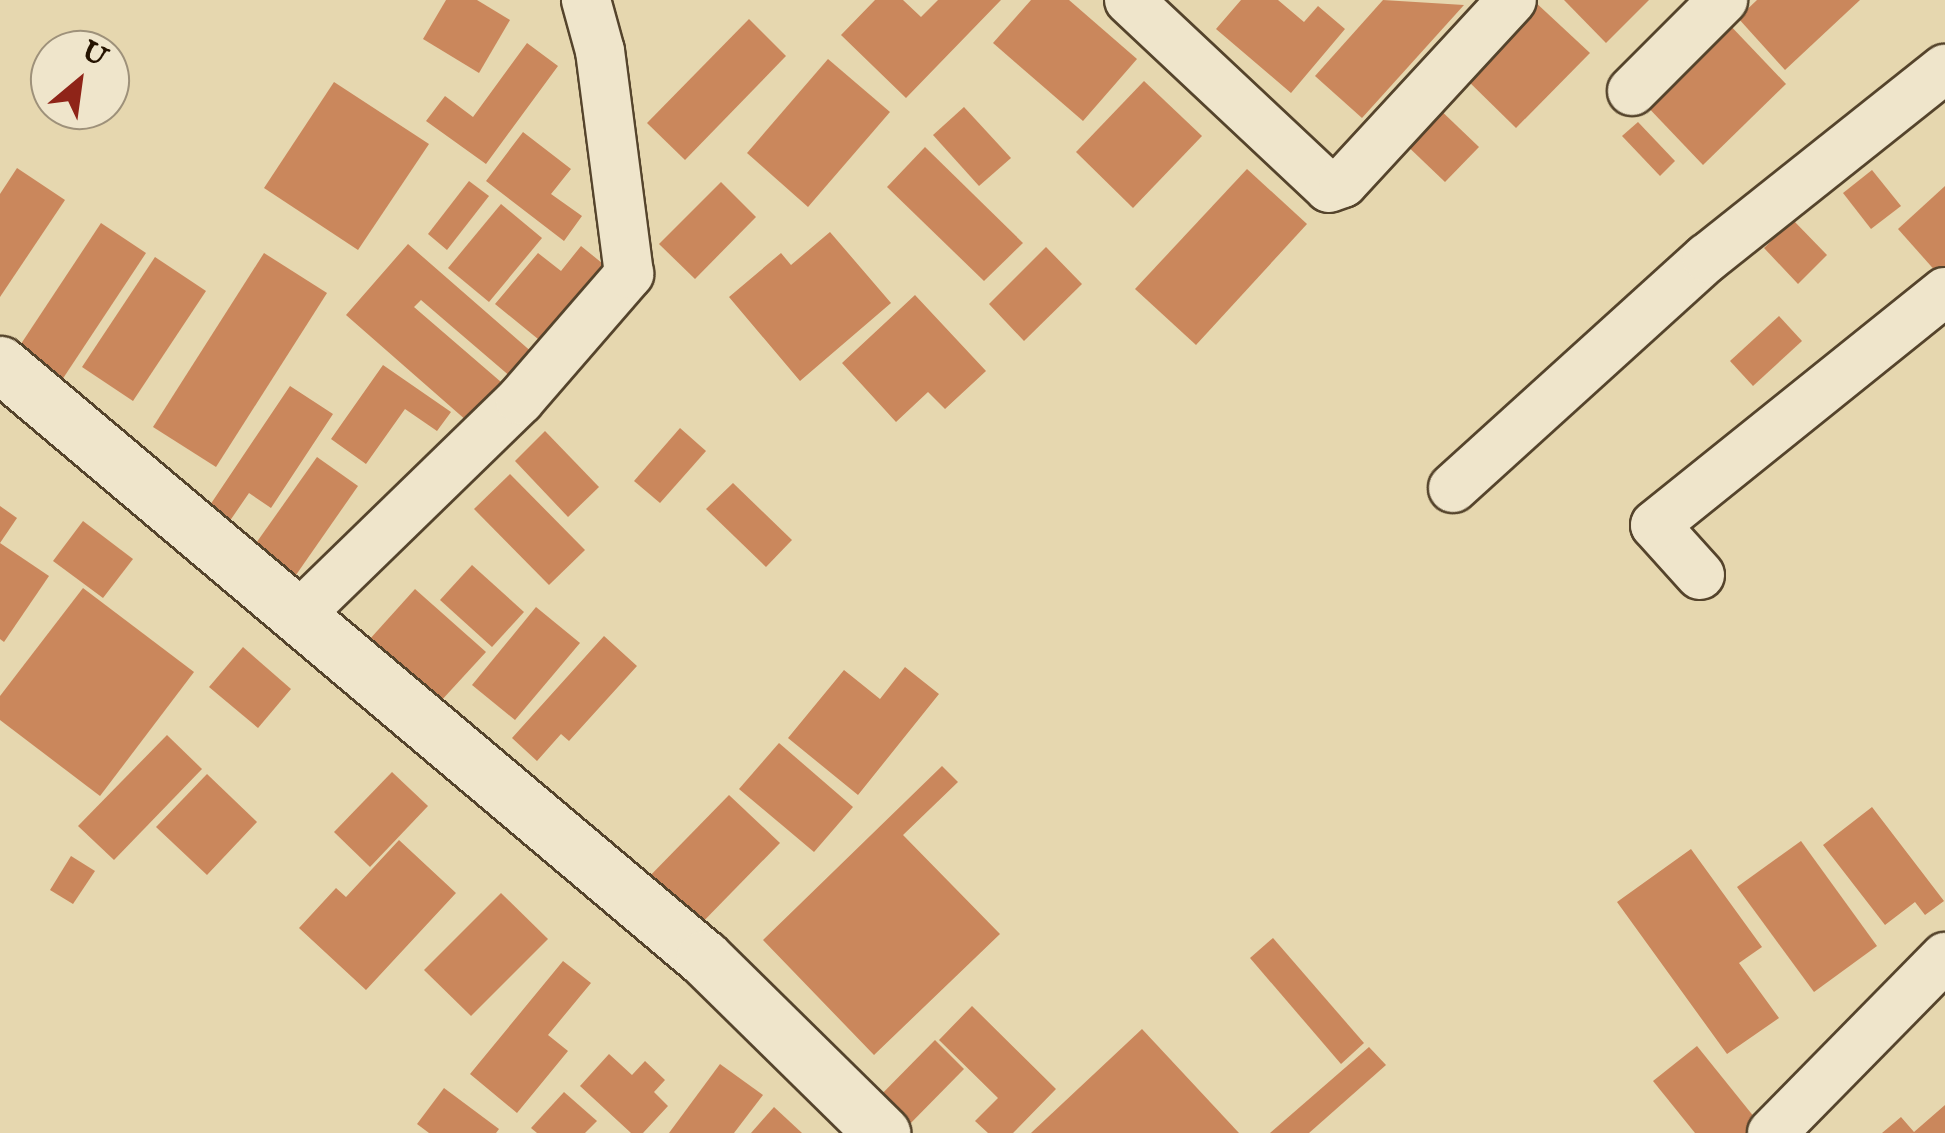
<!DOCTYPE html>
<html>
<head>
<meta charset="utf-8">
<style>
  body { margin:0 }
  #map { position:relative; width:1945px; height:1133px; overflow:hidden; background:#e6d7af; font-family:"IM FELL English",serif }
  div>[style] { position:absolute }
  [style*='--x'] { left:calc(var(--x)*1px); top:calc(var(--y)*1px); width:calc(var(--w)*1px); rotate:calc(var(--a)*1deg) }
  .building>* { inset:0; background:#ca875c }
  .roads { filter:drop-shadow(2px 0 #55442c) drop-shadow(-2px 0 #55442c) drop-shadow(0 2px #55442c) drop-shadow(0 -2px #55442c) }
  .street>* { height:48px; margin:-24px; padding:0 24px; transform-origin:24px; border-radius:24px; background:#efe5cb }
  .secondary>* { height:55px; margin:-27.5px; padding:0 27.5px; transform-origin:27.5px; border-radius:27.5px; background:#efe5cb }
  span { translate:-50% -50%; white-space:nowrap; text-align:center; line-height:1.15; -webkit-text-stroke:8px #efe5cb; paint-order:stroke }
  .north { position:absolute; left:30px; top:30px; width:100px; height:100px; box-sizing:border-box; background:#efe5cb; border:2px solid #9e917a; border-radius:50%; rotate:29deg; font-size:28px; font-weight:700; line-height:40px; text-align:center; color:#251300 }
  .north::after { content:''; display:block; margin:auto; width:35px; height:45px; background:#8f2418; clip-path:polygon(50% 0,100% 100%,50% 72%,0 100%) }
</style>
</head>
<body>
<div id="map">
  <div class="building">
    <div style="clip-path:polygon(446px 0,477px 0,510px 20px,479px 73px,423px 39px)"></div>
    <div style="clip-path:polygon(875px 0,903px 0,921px 17px,938px 0,1001px 0,906px 98px,841px 35px)"></div>
    <div style="clip-path:polygon(1031px 0,1069px 0,1137px 59px,1083px 121px,993px 43px)"></div>
    <div style="clip-path:polygon(1241px 0,1278px 0,1304px 22px,1318px 6px,1345px 29px,1291px 93px,1216px 29px)"></div>
    <div style="clip-path:polygon(1383px 0,1464px 5px,1362px 118px,1315px 76px)"></div>
    <div style="clip-path:polygon(1533px 0,1590px 53px,1516px 128px,1460px 73px)"></div>
    <div style="clip-path:polygon(1564px 0,1649px 0,1606px 43px)"></div>
    <div style="clip-path:polygon(1757px 0,1860px 0,1785px 70px,1738px 18px)"></div>
    <div style="clip-path:polygon(749px 19px,786px 56px,685px 160px,647px 123px)"></div>
    <div style="clip-path:polygon(1726px 21px,1786px 84px,1703px 165px,1642px 101px)"></div>
    <div style="clip-path:polygon(527px 43px,558px 66px,486px 164px,426px 121px,445px 96px,473px 117px)"></div>
    <div style="clip-path:polygon(828px 59px,890px 112px,808px 207px,747px 153px)"></div>
    <div style="clip-path:polygon(1144px 81px,1202px 136px,1133px 208px,1076px 152px)"></div>
    <div style="clip-path:polygon(334px 82px,429px 144px,358px 250px,264px 188px)"></div>
    <div style="clip-path:polygon(1433px 103px,1479px 147px,1445px 182px,1399px 138px)"></div>
    <div style="clip-path:polygon(964px 107px,1011px 158px,979px 186px,933px 135px)"></div>
    <div style="clip-path:polygon(1638px 122px,1675px 161px,1660px 176px,1622px 136px)"></div>
    <div style="clip-path:polygon(523px 132px,571px 169px,551px 194px,582px 216px,564px 241px,486px 181px)"></div>
    <div style="clip-path:polygon(925px 147px,1023px 243px,984px 281px,887px 187px)"></div>
    <div style="clip-path:polygon(17px 168px,65px 200px,0 297px,0 194px)"></div>
    <div style="clip-path:polygon(1247px 169px,1307px 224px,1196px 345px,1135px 289px)"></div>
    <div style="clip-path:polygon(1872px 170px,1901px 206px,1871px 229px,1843px 193px)"></div>
    <div style="clip-path:polygon(469px 181px,489px 196px,447px 250px,428px 234px)"></div>
    <div style="clip-path:polygon(721px 182px,756px 217px,695px 279px,659px 244px)"></div>
    <div style="clip-path:polygon(1945px 186px,1945px 268px,1938px 274px,1898px 229px)"></div>
    <div style="clip-path:polygon(501px 204px,542px 238px,489px 302px,448px 268px)"></div>
    <div style="clip-path:polygon(1793px 220px,1827px 255px,1798px 284px,1764px 248px)"></div>
    <div style="clip-path:polygon(101px 223px,146px 253px,58px 386px,13px 356px)"></div>
    <div style="clip-path:polygon(830px 232px,891px 303px,800px 381px,729px 297px,781px 253px,791px 265px)"></div>
    <div style="clip-path:polygon(408px 244px,534px 354px,512px 378px,421px 300px,414px 307px,501px 382px,467px 421px,346px 315px)"></div>
    <div style="clip-path:polygon(581px 246px,613px 272px,549px 348px,495px 304px,538px 253px,561px 271px)"></div>
    <div style="clip-path:polygon(1046px 247px,1082px 284px,1024px 341px,989px 304px)"></div>
    <div style="clip-path:polygon(264px 253px,327px 293px,216px 467px,153px 427px)"></div>
    <div style="clip-path:polygon(155px 257px,206px 291px,133px 401px,82px 367px)"></div>
    <div style="clip-path:polygon(915px 295px,986px 371px,945px 409px,928px 392px,896px 422px,842px 363px)"></div>
    <div style="clip-path:polygon(1779px 316px,1802px 341px,1753px 386px,1730px 361px)"></div>
    <div style="clip-path:polygon(383px 365px,451px 412px,437px 431px,405px 409px,366px 464px,331px 439px)"></div>
    <div style="clip-path:polygon(290px 386px,333px 414px,271px 508px,249px 493px,225px 528px,204px 514px)"></div>
    <div style="clip-path:polygon(680px 428px,706px 451px,660px 503px,634px 481px)"></div>
    <div style="clip-path:polygon(545px 431px,599px 487px,568px 517px,515px 461px)"></div>
    <div style="clip-path:polygon(317px 457px,358px 486px,289px 585px,247px 556px)"></div>
    <div style="clip-path:polygon(510px 474px,585px 550px,549px 585px,474px 509px)"></div>
    <div style="clip-path:polygon(733px 483px,792px 540px,766px 567px,706px 509px)"></div>
    <div style="clip-path:polygon(0 506px,17px 518px,0 543px)"></div>
    <div style="clip-path:polygon(83px 521px,133px 559px,103px 598px,53px 561px)"></div>
    <div style="clip-path:polygon(0 543px,49px 576px,4px 642px,0 639px)"></div>
    <div style="clip-path:polygon(472px 565px,524px 612px,492px 647px,440px 600px)"></div>
    <div style="clip-path:polygon(83px 588px,194px 672px,100px 796px,0 720px,0 696px)"></div>
    <div style="clip-path:polygon(415px 589px,486px 652px,440px 702px,369px 640px)"></div>
    <div style="clip-path:polygon(536px 607px,580px 643px,515px 720px,472px 685px)"></div>
    <div style="clip-path:polygon(604px 636px,637px 666px,569px 741px,561px 734px,537px 761px,512px 738px)"></div>
    <div style="clip-path:polygon(243px 647px,291px 689px,258px 728px,209px 687px)"></div>
    <div style="clip-path:polygon(905px 667px,939px 694px,858px 795px,788px 738px,844px 670px,880px 699px)"></div>
    <div style="clip-path:polygon(167px 735px,202px 769px,114px 860px,78px 826px)"></div>
    <div style="clip-path:polygon(779px 743px,853px 807px,814px 852px,739px 789px)"></div>
    <div style="clip-path:polygon(942px 766px,958px 782px,903px 835px,1000px 934px,874px 1055px,763px 940px)"></div>
    <div style="clip-path:polygon(392px 772px,428px 806px,370px 867px,334px 832px)"></div>
    <div style="clip-path:polygon(207px 774px,257px 822px,207px 875px,156px 827px)"></div>
    <div style="clip-path:polygon(729px 795px,780px 843px,692px 933px,642px 884px)"></div>
    <div style="clip-path:polygon(1872px 807px,1944px 901px,1925px 915px,1915px 902px,1885px 925px,1823px 845px)"></div>
    <div style="clip-path:polygon(399px 840px,456px 893px,366px 990px,299px 928px,336px 888px,346px 897px)"></div>
    <div style="clip-path:polygon(1801px 841px,1877px 946px,1814px 992px,1737px 887px)"></div>
    <div style="clip-path:polygon(1691px 849px,1762px 947px,1739px 963px,1779px 1018px,1727px 1054px,1617px 902px)"></div>
    <div style="clip-path:polygon(71px 856px,95px 871px,73px 904px,50px 890px)"></div>
    <div style="clip-path:polygon(501px 893px,548px 939px,471px 1016px,424px 970px)"></div>
    <div style="clip-path:polygon(1273px 938px,1364px 1043px,1341px 1064px,1250px 958px)"></div>
    <div style="clip-path:polygon(563px 961px,591px 983px,548px 1035px,568px 1051px,517px 1113px,470px 1074px)"></div>
    <div style="clip-path:polygon(972px 1006px,1056px 1089px,1013px 1133px,988px 1133px,975px 1121px,998px 1098px,939px 1040px)"></div>
    <div style="clip-path:polygon(1142px 1029px,1239px 1133px,1031px 1133px)"></div>
    <div style="clip-path:polygon(935px 1040px,964px 1069px,901px 1133px,868px 1108px)"></div>
    <div style="clip-path:polygon(1697px 1046px,1763px 1128px,1756px 1133px,1695px 1133px,1653px 1081px)"></div>
    <div style="clip-path:polygon(1369px 1047px,1386px 1065px,1309px 1133px,1270px 1133px)"></div>
    <div style="clip-path:polygon(609px 1054px,632px 1075px,645px 1061px,665px 1080px,654px 1092px,668px 1106px,643px 1133px,631px 1133px,580px 1086px)"></div>
    <div style="clip-path:polygon(720px 1064px,763px 1095px,734px 1133px,669px 1133px)"></div>
    <div style="clip-path:polygon(444px 1088px,499px 1129px,496px 1133px,429px 1133px,417px 1124px)"></div>
    <div style="clip-path:polygon(564px 1092px,597px 1121px,585px 1133px,537px 1133px,531px 1128px)"></div>
    <div style="clip-path:polygon(1945px 1105px,1945px 1133px,1882px 1133px,1901px 1117px,1914px 1132px)"></div>
    <div style="clip-path:polygon(774px 1107px,802px 1133px,751px 1133px)"></div>
  </div>
  <div class="roads">
    <div class="street">
      <div style="--x:1129;--y:0;--w:274;--a:43.2"></div>
      <div style="--x:1329;--y:188;--w:15;--a:-20"></div>
      <div style="--x:1343;--y:183;--w:249;--a:-47.3"></div>
      <div style="--x:1632;--y:91;--w:129;--a:-45"></div>
      <div style="--x:1453;--y:488;--w:343;--a:-42.2"></div>
      <div style="--x:1707;--y:258;--w:304;--a:-38.5"></div>
      <div style="--x:1700;--y:575;--w:67;--a:-132"></div>
      <div style="--x:1655;--y:525;--w:372;--a:-38.8"></div>
      <div style="--x:301;--y:613;--w:305;--a:-44.2"></div>
      <div style="--x:520;--y:400;--w:167;--a:-49.1"></div>
      <div style="--x:629;--y:274;--w:225;--a:-97.4"></div>
      <div style="--x:600;--y:51;--w:53;--a:-105.4"></div>
      <div style="--x:1772;--y:1133;--w:247;--a:-45.5"></div>
    </div>
    <div class="secondary">
      <div style="--x:0;--y:364;--w:921;--a:40.16"></div>
      <div style="--x:704;--y:958;--w:250;--a:44.5"></div>
    </div>
  </div>
  <div class="north">U</div>
</div>
</body>
</html>
